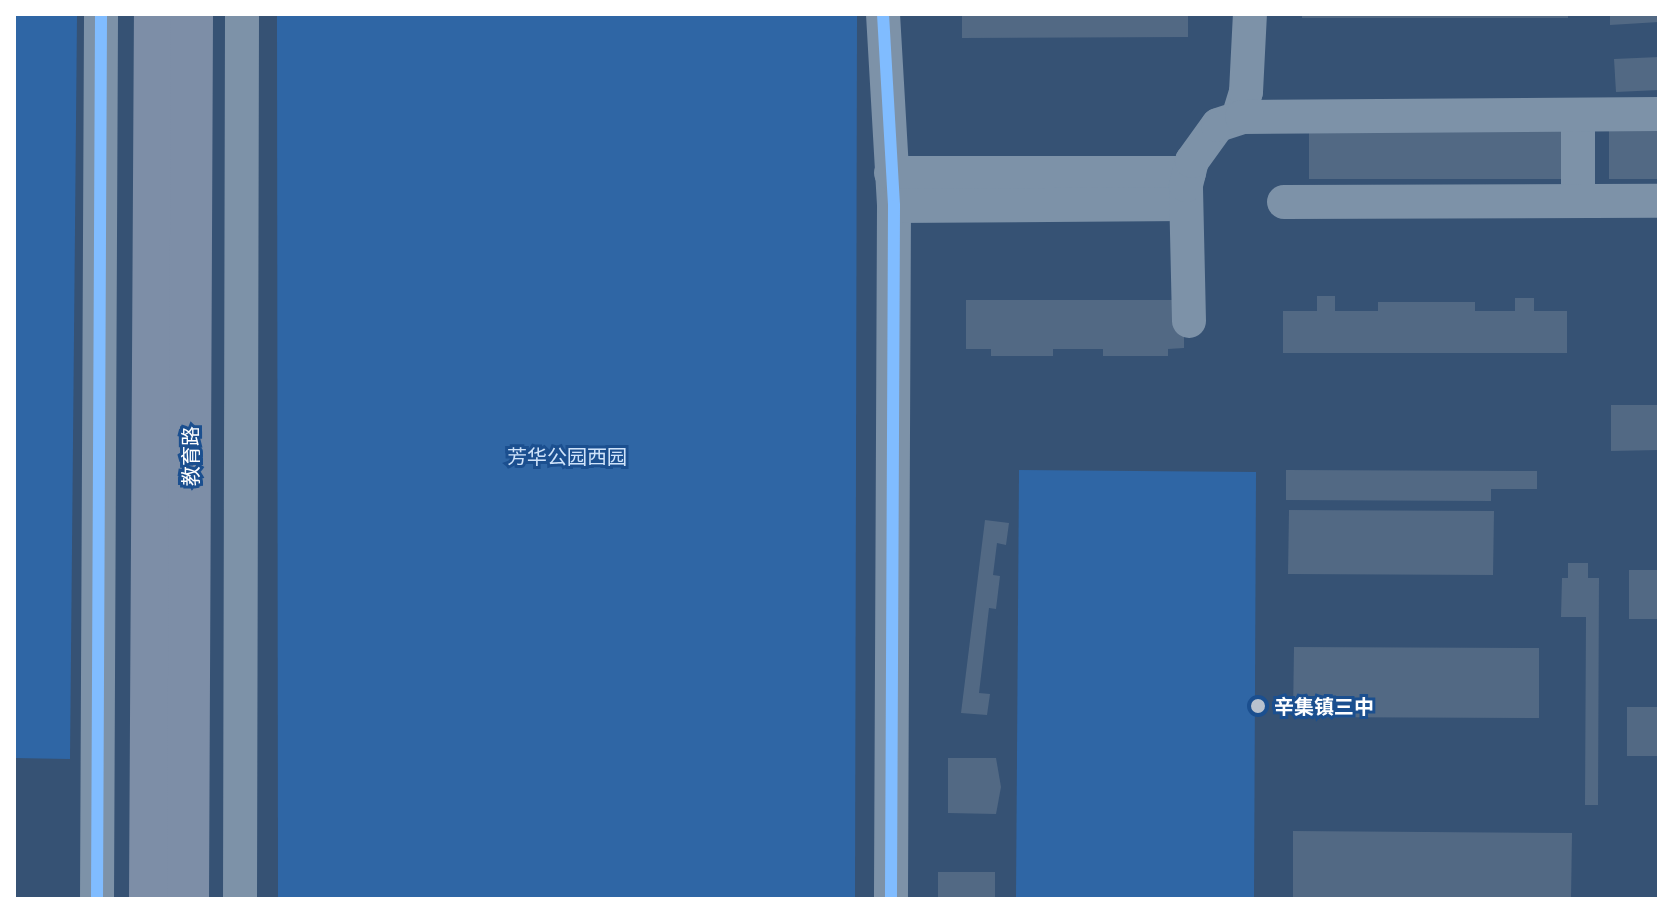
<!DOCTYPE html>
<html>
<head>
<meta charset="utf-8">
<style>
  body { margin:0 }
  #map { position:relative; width:1673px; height:913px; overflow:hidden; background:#365274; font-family:"Archivo Narrow","Noto Sans SC",sans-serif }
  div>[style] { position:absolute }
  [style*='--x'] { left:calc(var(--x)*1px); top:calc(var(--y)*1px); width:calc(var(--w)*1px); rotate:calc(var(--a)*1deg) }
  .green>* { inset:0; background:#2f66a5 }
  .building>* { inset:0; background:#526984 }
  .minor>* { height:34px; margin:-17px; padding:0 17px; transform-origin:17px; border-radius:17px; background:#7d92a8 }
  .major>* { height:42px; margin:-21px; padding:0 21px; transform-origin:21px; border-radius:21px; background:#7d8ea7 }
  .cycleway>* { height:12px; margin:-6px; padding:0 6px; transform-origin:6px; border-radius:6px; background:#80bcff }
  .dots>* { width:22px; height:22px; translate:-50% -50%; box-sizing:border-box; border:4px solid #1b4f8f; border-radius:50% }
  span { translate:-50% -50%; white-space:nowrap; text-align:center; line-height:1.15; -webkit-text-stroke:6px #1b4f8f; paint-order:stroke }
  .street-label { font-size:20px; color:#fff }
  .park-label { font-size:20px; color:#cfe3fa }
  .poi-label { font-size:20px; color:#fff; font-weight:700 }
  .left { translate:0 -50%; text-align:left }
  .frame { position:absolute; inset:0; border:16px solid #fff; pointer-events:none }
</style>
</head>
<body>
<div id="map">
  <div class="green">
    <div style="clip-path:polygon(14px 14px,77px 14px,70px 759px,14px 758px)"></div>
    <div style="clip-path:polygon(277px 14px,857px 14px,855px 899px,278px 899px)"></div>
    <div style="clip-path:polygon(1019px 470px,1256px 472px,1254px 899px,1016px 899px)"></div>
  </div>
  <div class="building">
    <div style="clip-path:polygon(962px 14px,1188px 14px,1188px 37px,962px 38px)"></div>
    <div style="clip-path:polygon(1302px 14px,1568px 14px,1568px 18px,1302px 18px)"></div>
    <div style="clip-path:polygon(1610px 14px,1659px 14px,1659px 22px,1610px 25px)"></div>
    <div style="clip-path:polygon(1659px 57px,1659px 90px,1616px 92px,1614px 59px)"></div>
    <div style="clip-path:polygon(1568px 126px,1568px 179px,1309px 179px,1309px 127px)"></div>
    <div style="clip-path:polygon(1609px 126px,1659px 126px,1659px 179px,1609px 179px)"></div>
    <div style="clip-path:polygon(1317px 296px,1335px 296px,1335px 311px,1378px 311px,1378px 302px,1475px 302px,1475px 311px,1515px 311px,1515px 298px,1534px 298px,1534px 311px,1567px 311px,1567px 353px,1283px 353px,1283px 311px,1317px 311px)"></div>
    <div style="clip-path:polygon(966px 300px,1184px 300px,1184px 348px,1168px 349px,1168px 356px,1103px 356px,1103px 349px,1053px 349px,1053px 356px,991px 356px,991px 349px,966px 349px)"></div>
    <div style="clip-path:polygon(1611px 405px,1659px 405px,1659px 450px,1611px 451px)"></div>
    <div style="clip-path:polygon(1286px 470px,1537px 471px,1537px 489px,1491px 489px,1491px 501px,1286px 500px)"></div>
    <div style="clip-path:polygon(1289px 510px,1494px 511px,1493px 575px,1288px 574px)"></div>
    <div style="clip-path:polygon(985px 520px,1009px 523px,1006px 545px,997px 543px,993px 575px,1000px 576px,996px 609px,989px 608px,979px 693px,990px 694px,987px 715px,961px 713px)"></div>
    <div style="clip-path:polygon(1568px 563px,1588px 563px,1588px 578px,1599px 578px,1598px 805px,1585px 805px,1586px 617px,1561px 617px,1562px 578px,1568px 578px)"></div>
    <div style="clip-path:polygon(1629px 570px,1659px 570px,1659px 619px,1629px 619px)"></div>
    <div style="clip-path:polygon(1294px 647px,1539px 648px,1539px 718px,1293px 717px)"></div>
    <div style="clip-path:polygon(1627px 707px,1659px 707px,1659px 756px,1627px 756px)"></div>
    <div style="clip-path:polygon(948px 758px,996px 758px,1001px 787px,996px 814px,948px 813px)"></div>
    <div style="clip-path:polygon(1293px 831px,1572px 833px,1571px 899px,1293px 899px)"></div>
    <div style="clip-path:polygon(938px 872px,995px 872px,995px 899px,938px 899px)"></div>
  </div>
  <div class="minor">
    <div style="--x:883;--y:14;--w:192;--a:86.7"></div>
    <div style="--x:894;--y:206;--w:693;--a:90.25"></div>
    <div style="--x:1578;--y:115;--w:86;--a:90"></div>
    <div style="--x:1238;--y:118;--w:27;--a:-73"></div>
    <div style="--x:1246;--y:92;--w:78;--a:-87.1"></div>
    <div style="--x:891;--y:173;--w:298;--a:0"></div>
    <div style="--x:1284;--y:202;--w:375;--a:-0.2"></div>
    <div style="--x:894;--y:206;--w:292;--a:-0.4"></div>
    <div style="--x:1189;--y:321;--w:136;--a:-91.3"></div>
    <div style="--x:1186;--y:185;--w:25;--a:-76"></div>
    <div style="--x:1192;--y:161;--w:44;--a:-54.2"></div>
    <div style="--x:1218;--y:125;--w:25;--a:-18"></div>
    <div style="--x:1242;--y:117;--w:417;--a:-0.4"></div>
    <div style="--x:97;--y:899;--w:885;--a:-89.74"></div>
    <div style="--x:240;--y:899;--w:885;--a:-89.87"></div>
  </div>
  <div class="major">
    <div style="--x:150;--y:899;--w:885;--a:-89.68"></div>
    <div style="--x:188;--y:899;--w:885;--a:-89.74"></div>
  </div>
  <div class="cycleway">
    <div style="--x:883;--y:14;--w:192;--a:86.7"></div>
    <div style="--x:894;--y:206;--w:693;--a:90.25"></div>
    <div style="--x:97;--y:899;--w:885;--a:-89.74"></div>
  </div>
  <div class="dots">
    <div style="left:1258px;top:706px;background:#b9c2ce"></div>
  </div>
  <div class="street-label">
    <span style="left:190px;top:456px;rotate:-90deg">教育路</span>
  </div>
  <div class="park-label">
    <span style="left:567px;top:456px">芳华公园西园</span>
  </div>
  <div class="poi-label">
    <span class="left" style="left:1274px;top:706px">辛集镇三中</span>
  </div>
  <div class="frame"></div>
</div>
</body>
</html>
